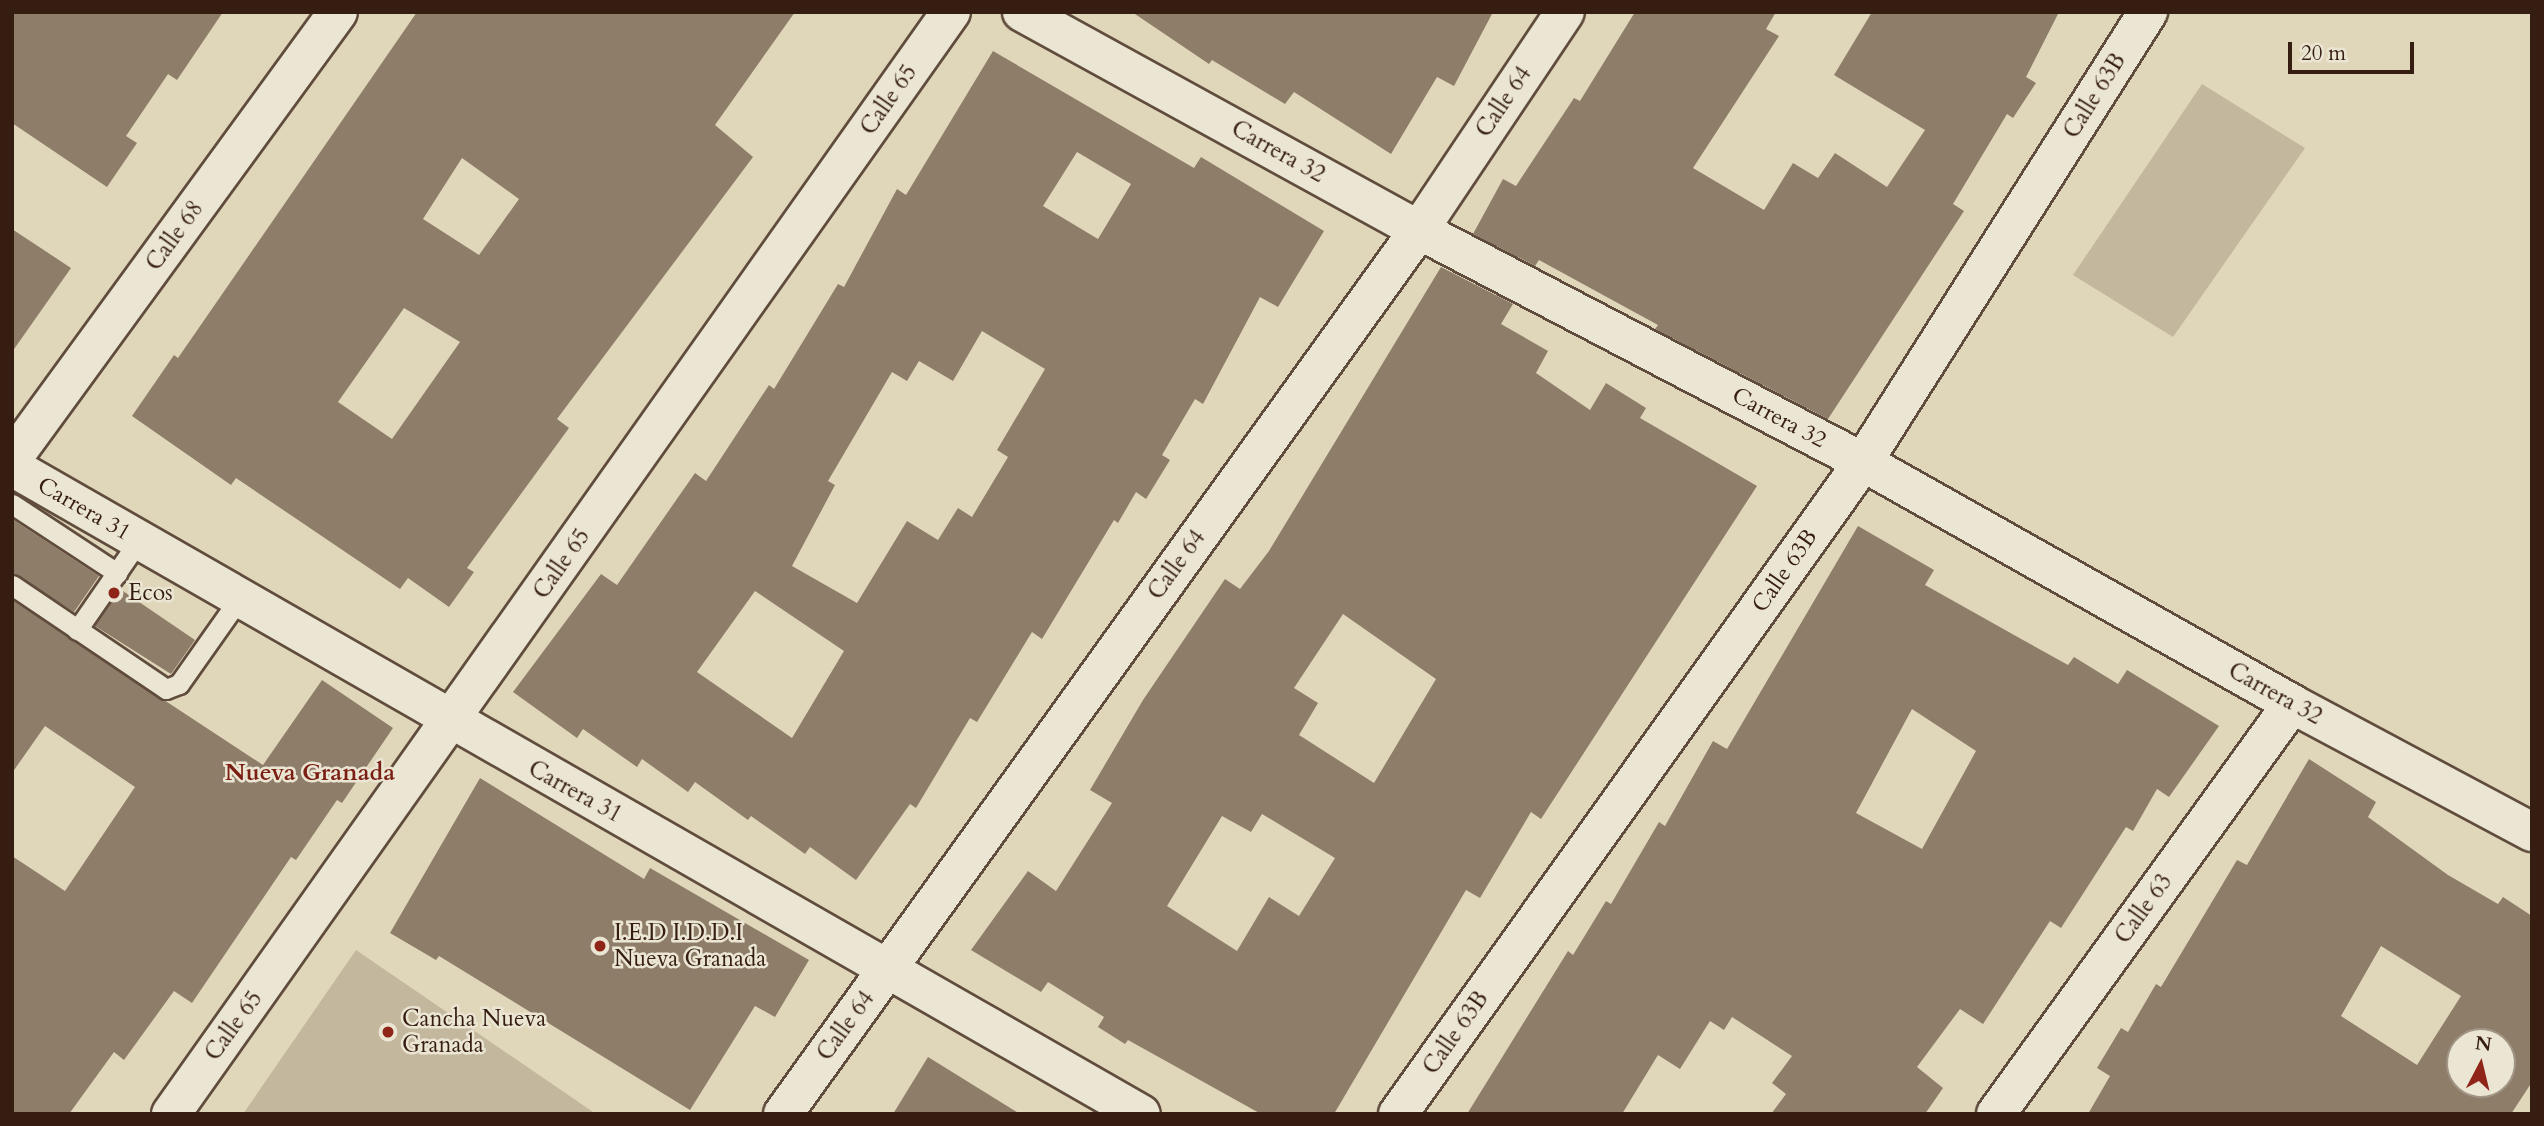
<!DOCTYPE html>
<html>
<head>
<meta charset="utf-8">
<style>
  body { margin:0 }
  #map { position:relative; width:2544px; height:1126px; overflow:hidden; background:#e0d7bb; font-family:Cardo,serif }
  div>[style] { position:absolute }
  [style*='--x'] { left:calc(var(--x)*1px); top:calc(var(--y)*1px); width:calc(var(--w)*1px); rotate:calc(var(--a)*1deg) }
  .green>* { inset:0; background:#c3b79e }
  .building>* { inset:0; background:#8e7e69 }
  .roads { filter:drop-shadow(2px 0 #604c3c) drop-shadow(-2px 0 #604c3c) drop-shadow(0 2px #604c3c) drop-shadow(0 -2px #604c3c) }
  .service>* { height:19px; margin:-9.5px; padding:0 9.5px; transform-origin:9.5px; border-radius:9.5px; background:#ebe5d3 }
  .minor>* { height:38px; margin:-19px; padding:0 19px; transform-origin:19px; border-radius:19px; background:#ebe5d3 }
  .tertiary>* { height:38px; margin:-19px; padding:0 19px; transform-origin:19px; border-radius:19px; background:#ebe5d3 }
  .dots>* { width:19px; height:19px; translate:-50% -50%; box-sizing:border-box; border:4px solid #ebe5d3; border-radius:50% }
  span { translate:-50% -50%; white-space:nowrap; text-align:center; line-height:1.15; -webkit-text-stroke:5px #ebe5d3; paint-order:stroke }
  .street-label { font-size:23px; color:#351d11 }
  .poi-label { font-size:23px; color:#351d11 }
  .left { translate:0 -50%; text-align:left }
  .neighbourhood-label { font-size:24px; color:#7a1f14; font-weight:700 }
  .frame { position:absolute; inset:0; border:14px solid #351d11; pointer-events:none }
  .north { position:absolute; left:2446px; top:1028px; width:70px; height:70px; box-sizing:border-box; background:#ebe5d3; border:2px solid #a29585; border-radius:50%; rotate:7deg; font-size:19px; font-weight:700; line-height:28px; text-align:center; color:#351d11 }
  .north::after { content:''; display:block; margin:auto; width:24px; height:32px; background:#8f2418; clip-path:polygon(50% 0,100% 100%,50% 72%,0 100%) }
  .scale { position:absolute; left:2288px; top:42px; width:126px; height:32px; box-sizing:border-box; border:4px solid #351d11; border-top:0; padding-left:9px; font-size:21px; line-height:24px; white-space:nowrap; color:#351d11; -webkit-text-stroke:5px #ebe5d3; paint-order:stroke }
</style>
</head>
<body>
<div id="map">
  <div class="green">
    <div style="clip-path:polygon(2202px 84px,2305px 148px,2173px 337px,2073px 275px)"></div>
    <div style="clip-path:polygon(356px 950px,596px 1114px,243px 1114px)"></div>
  </div>
  <div class="building">
    <div style="clip-path:polygon(12px 12px,223px 12px,177px 80px,168px 74px,126px 136px,137px 143px,107px 187px,12px 123px)"></div>
    <div style="clip-path:polygon(evenodd,417px 12px,795px 12px,715px 125px,753px 157px,557px 419px,569px 428px,467px 568px,474px 572px,449px 607px,408px 578px,400px 589px,236px 478px,231px 485px,132px 416px,174px 355px,178px 358px,417px 12px,462px 158px,519px 199px,479px 255px,423px 219px,462px 158px,417px 12px,404px 308px,460px 342px,392px 439px,338px 402px,404px 308px)"></div>
    <div style="clip-path:polygon(1132px 12px,1493px 12px,1454px 86px,1437px 77px,1391px 154px,1294px 92px,1285px 104px,1212px 60px,1209px 64px)"></div>
    <div style="clip-path:polygon(1635px 12px,1776px 12px,1766px 29px,1779px 36px,1693px 168px,1764px 210px,1793px 163px,1818px 178px,1835px 153px,1887px 187px,1925px 130px,1834px 75px,1872px 12px,2059px 12px,2026px 77px,2036px 83px,2013px 118px,2007px 114px,1953px 204px,1964px 211px,1828px 419px,1655px 329px,1658px 325px,1539px 260px,1535px 266px,1473px 234px,1503px 179px,1516px 186px,1574px 98px,1580px 101px)"></div>
    <div style="clip-path:polygon(evenodd,993px 51px,1194px 168px,1201px 157px,1324px 231px,1278px 307px,1260px 297px,1203px 404px,1195px 399px,1162px 455px,1170px 460px,1146px 499px,1136px 492px,1118px 523px,1114px 520px,1042px 639px,1032px 632px,977px 722px,970px 718px,916px 808px,910px 804px,856px 880px,810px 847px,805px 854px,751px 816px,748px 820px,695px 782px,688px 792px,642px 759px,637px 767px,583px 729px,577px 738px,513px 692px,601px 574px,617px 585px,695px 473px,706px 481px,769px 385px,774px 389px,838px 284px,844px 287px,897px 189px,906px 195px,993px 51px,1077px 152px,1131px 184px,1098px 239px,1043px 206px,1077px 152px,993px 51px,982px 331px,1045px 369px,997px 450px,1008px 457px,972px 517px,958px 508px,938px 540px,907px 521px,857px 603px,792px 566px,835px 485px,828px 481px,892px 372px,907px 381px,919px 361px,953px 381px,982px 331px,993px 51px,755px 591px,844px 651px,792px 738px,697px 672px,755px 591px)"></div>
    <div style="clip-path:polygon(12px 229px,71px 268px,12px 352px)"></div>
    <div style="clip-path:polygon(evenodd,1441px 267px,1513px 304px,1501px 324px,1548px 351px,1536px 373px,1590px 410px,1606px 383px,1646px 408px,1640px 418px,1757px 486px,1541px 819px,1531px 812px,1480px 898px,1466px 890px,1334px 1114px,1261px 1114px,1128px 1040px,1125px 1044px,1098px 1027px,1104px 1017px,1048px 982px,1041px 992px,971px 950px,1028px 871px,1056px 891px,1112px 803px,1090px 790px,1143px 700px,1225px 579px,1240px 589px,1269px 551px,1441px 267px,1343px 614px,1436px 679px,1374px 783px,1299px 735px,1318px 703px,1294px 688px,1343px 614px,1441px 267px,1262px 814px,1335px 858px,1299px 916px,1269px 897px,1237px 951px,1167px 906px,1222px 816px,1251px 832px,1262px 814px)"></div>
    <div style="clip-path:polygon(12px 519px,99px 576px,74px 612px,12px 573px)"></div>
    <div style="clip-path:polygon(evenodd,1858px 526px,1934px 570px,1925px 585px,2023px 640px,2068px 665px,2074px 657px,2118px 684px,2127px 670px,2219px 726px,2169px 797px,2157px 789px,2133px 831px,2126px 827px,2061px 928px,2050px 921px,1983px 1024px,1960px 1009px,1917px 1067px,1943px 1088px,1925px 1114px,1771px 1114px,1786px 1094px,1772px 1083px,1792px 1056px,1732px 1017px,1724px 1030px,1710px 1021px,1680px 1069px,1658px 1055px,1622px 1114px,1467px 1114px,1568px 951px,1573px 955px,1606px 901px,1611px 904px,1659px 822px,1665px 826px,1713px 741px,1727px 749px,1858px 526px,1912px 709px,1976px 751px,1922px 849px,1856px 813px,1912px 709px)"></div>
    <div style="clip-path:polygon(120px 589px,195px 640px,171px 674px,95px 626px)"></div>
    <div style="clip-path:polygon(12px 600px,263px 765px,322px 680px,393px 728px,342px 803px,337px 800px,296px 860px,291px 857px,192px 1003px,174px 991px,124px 1060px,114px 1052px,69px 1114px,12px 1114px,12px 856px,65px 891px,135px 787px,45px 726px,12px 773px)"></div>
    <div style="clip-path:polygon(evenodd,2309px 759px,2376px 802px,2368px 817px,2448px 875px,2498px 904px,2503px 897px,2532px 916px,2532px 1082px,2511px 1114px,2088px 1114px,2110px 1076px,2097px 1068px,2121px 1028px,2128px 1032px,2156px 984px,2161px 987px,2237px 860px,2247px 865px,2309px 759px,2381px 946px,2461px 996px,2417px 1065px,2341px 1016px,2381px 946px,2309px 759px,2460px 1042px,2502px 1042px,2502px 1084px,2460px 1084px,2460px 1042px)"></div>
    <div style="clip-path:polygon(480px 778px,644px 879px,650px 868px,809px 960px,775px 1017px,755px 1006px,690px 1110px,439px 956px,436px 960px,390px 933px)"></div>
    <div style="clip-path:polygon(928px 1057px,1020px 1114px,893px 1114px)"></div>
  </div>
  <div class="roads">
    <div class="service">
      <div style="--x:12;--y:504;--w:126;--a:33.3"></div>
      <div style="--x:12;--y:585;--w:186;--a:34"></div>
      <div style="--x:166;--y:689;--w:14;--a:-21"></div>
      <div style="--x:179;--y:684;--w:104;--a:-54.8"></div>
      <div style="--x:77;--y:630;--w:109;--a:-55.4"></div>
    </div>
    <div class="minor">
      <div style="--x:1022;--y:12;--w:453;--a:28.8"></div>
      <div style="--x:1419;--y:230;--w:501;--a:27.59"></div>
      <div style="--x:1863;--y:462;--w:493;--a:29.4"></div>
      <div style="--x:2292;--y:704;--w:272;--a:28.1"></div>
      <div style="--x:12;--y:467;--w:1301;--a:29.82"></div>
      <div style="--x:171;--y:1114;--w:1350;--a:-54.71"></div>
      <div style="--x:783;--y:1114;--w:1089;--a:-54.27"></div>
      <div style="--x:1419;--y:230;--w:262;--a:-56.2"></div>
      <div style="--x:1398;--y:1114;--w:801;--a:-54.5"></div>
      <div style="--x:1863;--y:462;--w:533;--a:-57.65"></div>
      <div style="--x:1996;--y:1114;--w:506;--a:-54.17"></div>
    </div>
    <div class="tertiary">
      <div style="--x:12;--y:459;--w:553;--a:-53.9"></div>
    </div>
  </div>
  <div class="dots">
    <div style="left:114px;top:593px;background:#8f2418"></div>
    <div style="left:600px;top:946px;background:#8f2418"></div>
    <div style="left:388px;top:1032px;background:#8f2418"></div>
  </div>
  <div class="street-label">
    <span style="left:2095px;top:96px;rotate:-58deg">Calle 63B</span>
    <span style="left:889px;top:100px;rotate:-55deg">Calle 65</span>
    <span style="left:1504px;top:102px;rotate:-56deg">Calle 64</span>
    <span style="left:1278px;top:152px;rotate:29deg">Carrera 32</span>
    <span style="left:175px;top:236px;rotate:-54deg">Calle 68</span>
    <span style="left:1779px;top:418px;rotate:28deg">Carrera 32</span>
    <span style="left:84px;top:509px;rotate:30deg">Carrera 31</span>
    <span style="left:562px;top:564px;rotate:-55deg">Calle 65</span>
    <span style="left:1177px;top:565px;rotate:-54deg">Calle 64</span>
    <span style="left:1785px;top:571px;rotate:-55deg">Calle 63B</span>
    <span style="left:2275px;top:694px;rotate:29deg">Carrera 32</span>
    <span style="left:575px;top:792px;rotate:29deg">Carrera 31</span>
    <span style="left:2144px;top:909px;rotate:-54deg">Calle 63</span>
    <span style="left:234px;top:1026px;rotate:-54deg">Calle 65</span>
    <span style="left:846px;top:1026px;rotate:-54deg">Calle 64</span>
    <span style="left:1456px;top:1033px;rotate:-55deg">Calle 63B</span>
  </div>
  <div class="poi-label">
    <span class="left" style="left:128px;top:593px">Ecos</span>
    <span class="left" style="left:614px;top:946px">I.E.D I.D.D.I<br>Nueva Granada</span>
    <span class="left" style="left:402px;top:1032px">Cancha Nueva<br>Granada</span>
  </div>
  <div class="neighbourhood-label">
    <span style="left:310px;top:773px">Nueva Granada</span>
  </div>
  <div class="frame"></div>
  <div class="north">N</div>
  <div class="scale">20 m</div>
</div>
</body>
</html>
